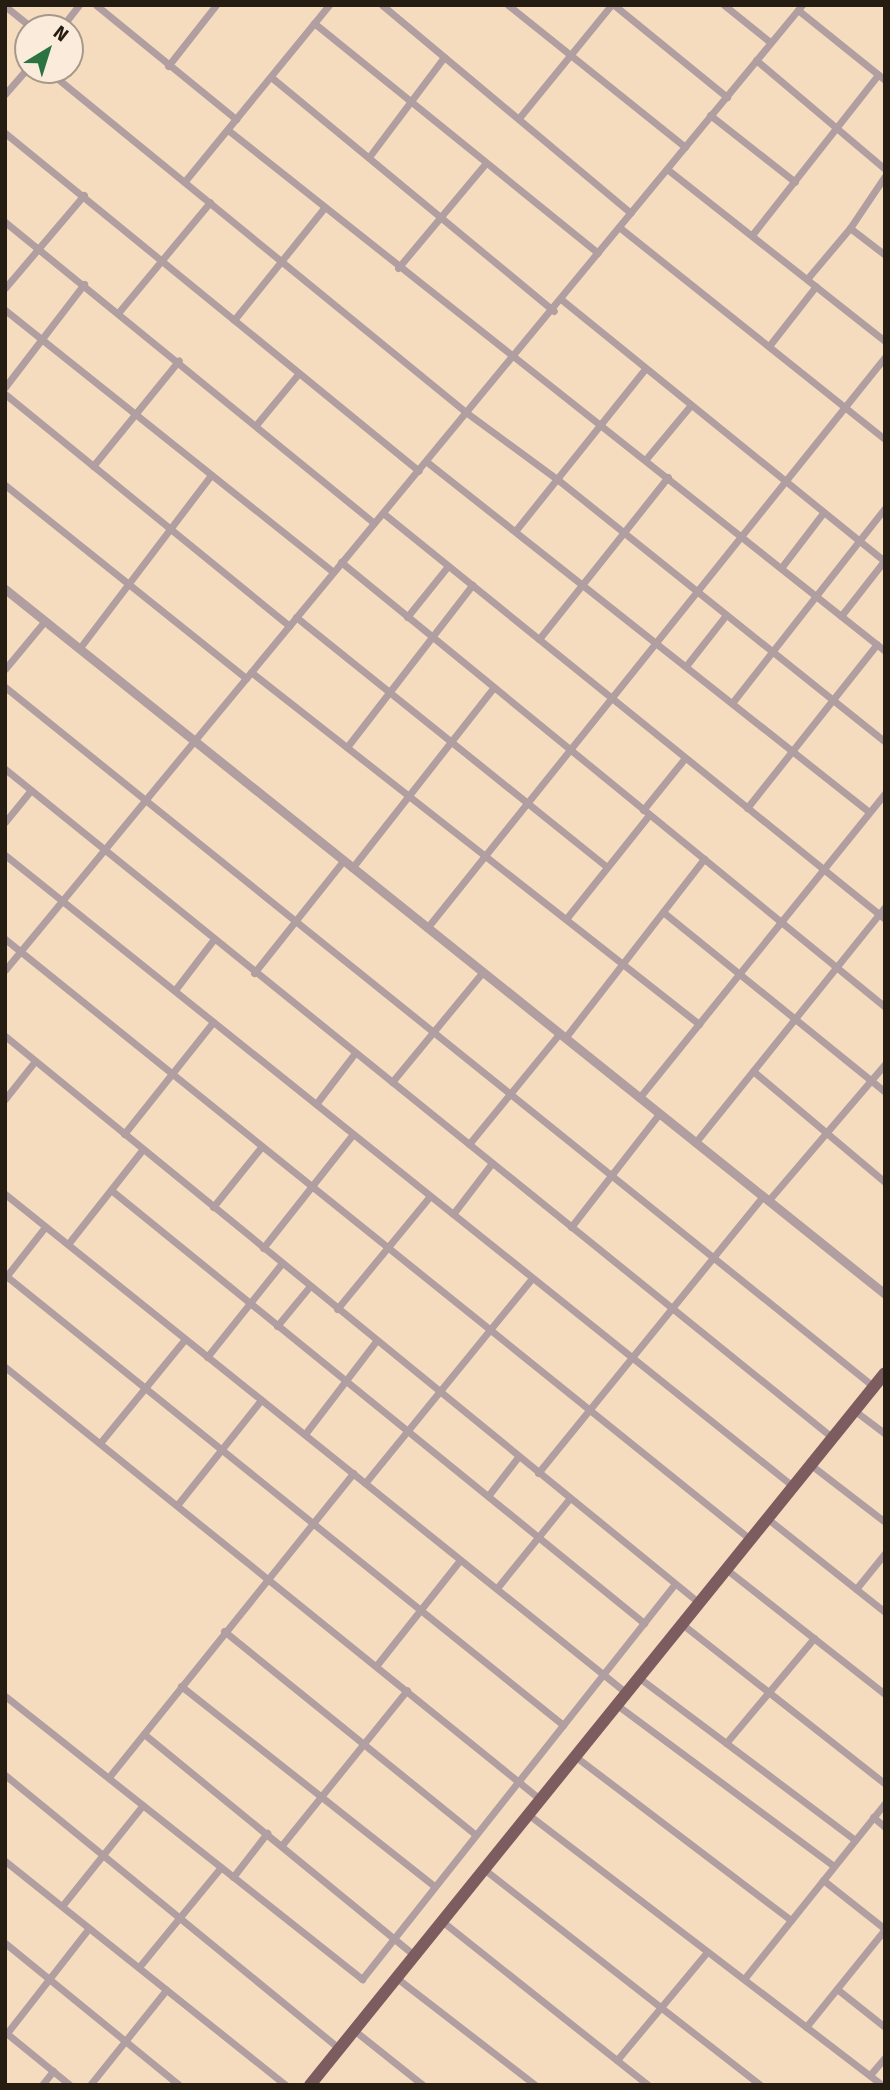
<!DOCTYPE html>
<html>
<head>
<meta charset="utf-8">
<style>
  body { margin:0 }
  #map { position:relative; width:890px; height:2090px; overflow:hidden; background:#f6dcbf; font-family:"Fira Sans",sans-serif }
  div>[style] { position:absolute }
  [style*='--x'] { left:calc(var(--x)*1px); top:calc(var(--y)*1px); width:calc(var(--w)*1px); rotate:calc(var(--a)*1deg) }
  .minor>* { height:7px; margin:-3.5px; padding:0 3.5px; transform-origin:3.5px; border-radius:3.5px; background:#b09ea0 }
  .tertiary>* { height:9px; margin:-4.5px; padding:0 4.5px; transform-origin:4.5px; border-radius:4.5px; background:#b09ea0 }
  .trunk>* { height:12px; margin:-6px; padding:0 6px; transform-origin:6px; border-radius:6px; background:#7d5c60 }
  span { translate:-50% -50%; white-space:nowrap; text-align:center; line-height:1.15; -webkit-text-stroke:5px #fbebda; paint-order:stroke }
  .frame { position:absolute; inset:0; border:7px solid #261d12; pointer-events:none }
  .north { position:absolute; left:14px; top:14px; width:70px; height:70px; box-sizing:border-box; background:#fbebda; border:2px solid #a6998a; border-radius:50%; rotate:38deg; font-size:19px; font-weight:700; line-height:28px; text-align:center; color:#261d12 }
  .north::after { content:''; display:block; margin:auto; width:24px; height:32px; background:#2b7442; clip-path:polygon(50% 0,100% 100%,50% 72%,0 100%) }
</style>
</head>
<body>
<div id="map">
  <div class="minor">
    <div style="--x:96;--y:5;--w:181;--a:39.2"></div>
    <div style="--x:382;--y:5;--w:324;--a:39.9"></div>
    <div style="--x:508;--y:5;--w:227;--a:38.7"></div>
    <div style="--x:614;--y:5;--w:146;--a:39.2"></div>
    <div style="--x:724;--y:5;--w:59;--a:38.8"></div>
    <div style="--x:5;--y:6;--w:35;--a:39"></div>
    <div style="--x:798;--y:10;--w:112;--a:38.8"></div>
    <div style="--x:314;--y:23;--w:365;--a:39"></div>
    <div style="--x:61;--y:28;--w:29;--a:-52"></div>
    <div style="--x:756;--y:60;--w:169;--a:40.2"></div>
    <div style="--x:168;--y:66;--w:78;--a:-51.8"></div>
    <div style="--x:47;--y:70;--w:542;--a:39.24"></div>
    <div style="--x:467;--y:413;--w:112;--a:36.3"></div>
    <div style="--x:557;--y:479;--w:420;--a:38.7"></div>
    <div style="--x:271;--y:77;--w:367;--a:39.6"></div>
    <div style="--x:5;--y:94;--w:35;--a:-49"></div>
    <div style="--x:710;--y:115;--w:108;--a:38.2"></div>
    <div style="--x:519;--y:118;--w:146;--a:-50.8"></div>
    <div style="--x:228;--y:130;--w:839;--a:38.41"></div>
    <div style="--x:5;--y:133;--w:534;--a:39.23"></div>
    <div style="--x:369;--y:157;--w:125;--a:-53.1"></div>
    <div style="--x:667;--y:169;--w:278;--a:38.3"></div>
    <div style="--x:185;--y:181;--w:227;--a:-50.7"></div>
    <div style="--x:5;--y:222;--w:476;--a:39.2"></div>
    <div style="--x:619;--y:227;--w:340;--a:38.6"></div>
    <div style="--x:850;--y:228;--w:44;--a:37.6"></div>
    <div style="--x:752;--y:235;--w:204;--a:-51.8"></div>
    <div style="--x:398;--y:268;--w:136;--a:-50.1"></div>
    <div style="--x:807;--y:279;--w:67;--a:-49.9"></div>
    <div style="--x:850;--y:228;--w:63;--a:-56.1"></div>
    <div style="--x:5;--y:288;--w:122;--a:-49.7"></div>
    <div style="--x:562;--y:300;--w:416;--a:39"></div>
    <div style="--x:5;--y:310;--w:420;--a:38.6"></div>
    <div style="--x:118;--y:313;--w:144;--a:-50.3"></div>
    <div style="--x:234;--y:320;--w:144;--a:-51.2"></div>
    <div style="--x:769;--y:346;--w:76;--a:-51.9"></div>
    <div style="--x:5;--y:387;--w:130;--a:-52.5"></div>
    <div style="--x:5;--y:394;--w:367;--a:39.2"></div>
    <div style="--x:256;--y:425;--w:67;--a:-50.4"></div>
    <div style="--x:646;--y:459;--w:69;--a:-50.3"></div>
    <div style="--x:427;--y:462;--w:564;--a:38.37"></div>
    <div style="--x:93;--y:466;--w:136;--a:-50.9"></div>
    <div style="--x:5;--y:485;--w:309;--a:38.7"></div>
    <div style="--x:383;--y:513;--w:646;--a:38.96"></div>
    <div style="--x:516;--y:530;--w:205;--a:-51.3"></div>
    <div style="--x:341;--y:562;--w:703;--a:39.28"></div>
    <div style="--x:781;--y:568;--w:69;--a:-52.6"></div>
    <div style="--x:841;--y:616;--w:70;--a:-52"></div>
    <div style="--x:296;--y:617;--w:398;--a:38.8"></div>
    <div style="--x:407;--y:617;--w:65;--a:-51.2"></div>
    <div style="--x:539;--y:639;--w:207;--a:-51.5"></div>
    <div style="--x:79;--y:649;--w:218;--a:-52.8"></div>
    <div style="--x:686;--y:666;--w:65;--a:-51.9"></div>
    <div style="--x:5;--y:669;--w:61;--a:-50.3"></div>
    <div style="--x:251;--y:672;--w:570;--a:38.16"></div>
    <div style="--x:5;--y:687;--w:1116;--a:38.85"></div>
    <div style="--x:732;--y:703;--w:248;--a:-51.9"></div>
    <div style="--x:347;--y:747;--w:205;--a:-52.3"></div>
    <div style="--x:5;--y:769;--w:1064;--a:38.94"></div>
    <div style="--x:747;--y:808;--w:209;--a:-51.6"></div>
    <div style="--x:643;--y:810;--w:67;--a:-51.1"></div>
    <div style="--x:5;--y:822;--w:41;--a:-50.9"></div>
    <div style="--x:5;--y:855;--w:1011;--a:38.7"></div>
    <div style="--x:352;--y:868;--w:229;--a:-51.9"></div>
    <div style="--x:663;--y:912;--w:286;--a:39"></div>
    <div style="--x:566;--y:919;--w:133;--a:-51.4"></div>
    <div style="--x:427;--y:928;--w:732;--a:-51.27"></div>
    <div style="--x:5;--y:939;--w:957;--a:38.85"></div>
    <div style="--x:5;--y:970;--w:1252;--a:-50.45"></div>
    <div style="--x:254;--y:973;--w:143;--a:-51.5"></div>
    <div style="--x:175;--y:990;--w:64;--a:-52.6"></div>
    <div style="--x:5;--y:1036;--w:895;--a:39.24"></div>
    <div style="--x:565;--y:1038;--w:227;--a:-52.2"></div>
    <div style="--x:753;--y:1071;--w:172;--a:40.1"></div>
    <div style="--x:392;--y:1082;--w:141;--a:-50.5"></div>
    <div style="--x:639;--y:1098;--w:392;--a:-51.1"></div>
    <div style="--x:5;--y:1099;--w:48;--a:-51.7"></div>
    <div style="--x:316;--y:1104;--w:64;--a:-52.6"></div>
    <div style="--x:124;--y:1134;--w:143;--a:-51.5"></div>
    <div style="--x:695;--y:1143;--w:303;--a:-51.2"></div>
    <div style="--x:469;--y:1144;--w:142;--a:-50.7"></div>
    <div style="--x:111;--y:1190;--w:687;--a:39.09"></div>
    <div style="--x:5;--y:1194;--w:795;--a:38.77"></div>
    <div style="--x:768;--y:1201;--w:180;--a:-49.5"></div>
    <div style="--x:213;--y:1207;--w:78;--a:-51.2"></div>
    <div style="--x:453;--y:1214;--w:64;--a:-52.6"></div>
    <div style="--x:571;--y:1227;--w:143;--a:-52.1"></div>
    <div style="--x:68;--y:1244;--w:121;--a:-51.7"></div>
    <div style="--x:263;--y:1248;--w:145;--a:-51.7"></div>
    <div style="--x:5;--y:1275;--w:717;--a:38.88"></div>
    <div style="--x:5;--y:1278;--w:65;--a:-51.9"></div>
    <div style="--x:337;--y:1309;--w:146;--a:-50.5"></div>
    <div style="--x:277;--y:1326;--w:52;--a:-50.5"></div>
    <div style="--x:207;--y:1357;--w:120;--a:-51.4"></div>
    <div style="--x:5;--y:1367;--w:689;--a:38.93"></div>
    <div style="--x:855;--y:1411;--w:38;--a:37"></div>
    <div style="--x:305;--y:1434;--w:117;--a:-52.6"></div>
    <div style="--x:100;--y:1443;--w:134;--a:-50.7"></div>
    <div style="--x:811;--y:1465;--w:93;--a:37.6"></div>
    <div style="--x:538;--y:1473;--w:355;--a:-50.9"></div>
    <div style="--x:365;--y:1483;--w:264;--a:-50.8"></div>
    <div style="--x:488;--y:1496;--w:49;--a:-52.4"></div>
    <div style="--x:178;--y:1504;--w:133;--a:-51.4"></div>
    <div style="--x:768;--y:1519;--w:149;--a:38.5"></div>
    <div style="--x:726;--y:1569;--w:202;--a:38.2"></div>
    <div style="--x:497;--y:1588;--w:114;--a:-51"></div>
    <div style="--x:856;--y:1589;--w:46;--a:-51.1"></div>
    <div style="--x:682;--y:1624;--w:258;--a:38.2"></div>
    <div style="--x:224;--y:1631;--w:324;--a:39"></div>
    <div style="--x:376;--y:1666;--w:135;--a:-51.6"></div>
    <div style="--x:638;--y:1677;--w:271;--a:36.9"></div>
    <div style="--x:181;--y:1686;--w:323;--a:38.3"></div>
    <div style="--x:5;--y:1696;--w:456;--a:38.4"></div>
    <div style="--x:362;--y:1979;--w:503;--a:-51.63"></div>
    <div style="--x:617;--y:1705;--w:270;--a:36.6"></div>
    <div style="--x:144;--y:1734;--w:350;--a:39.3"></div>
    <div style="--x:726;--y:1743;--w:137;--a:-50"></div>
    <div style="--x:576;--y:1757;--w:270;--a:37.2"></div>
    <div style="--x:5;--y:1775;--w:433;--a:39.3"></div>
    <div style="--x:109;--y:1777;--w:390;--a:-51.2"></div>
    <div style="--x:529;--y:1815;--w:444;--a:37.4"></div>
    <div style="--x:873;--y:1817;--w:16;--a:40"></div>
    <div style="--x:282;--y:1845;--w:199;--a:-51.1"></div>
    <div style="--x:5;--y:1861;--w:359;--a:38.6"></div>
    <div style="--x:485;--y:1870;--w:349;--a:38"></div>
    <div style="--x:233;--y:1877;--w:56;--a:-52.3"></div>
    <div style="--x:823;--y:1880;--w:79;--a:38.3"></div>
    <div style="--x:62;--y:1906;--w:129;--a:-51.3"></div>
    <div style="--x:443;--y:1922;--w:262;--a:38.5"></div>
    <div style="--x:5;--y:1943;--w:225;--a:39.2"></div>
    <div style="--x:139;--y:1967;--w:129;--a:-50.6"></div>
    <div style="--x:398;--y:1979;--w:173;--a:37.7"></div>
    <div style="--x:744;--y:1979;--w:226;--a:-51.3"></div>
    <div style="--x:837;--y:1989;--w:61;--a:38.4"></div>
    <div style="--x:806;--y:2027;--w:126;--a:-51.1"></div>
    <div style="--x:355;--y:2031;--w:87;--a:38.5"></div>
    <div style="--x:5;--y:2032;--w:84;--a:39.2"></div>
    <div style="--x:7;--y:2033;--w:133;--a:-52"></div>
    <div style="--x:617;--y:2060;--w:141;--a:-50.2"></div>
    <div style="--x:870;--y:2075;--w:23;--a:-50"></div>
    <div style="--x:42;--y:2085;--w:18;--a:-52"></div>
    <div style="--x:90;--y:2085;--w:122;--a:-51.3"></div>
  </div>
  <div class="tertiary">
    <div style="--x:5;--y:589;--w:1128;--a:38.7"></div>
  </div>
  <div class="trunk">
    <div style="--x:310;--y:2085;--w:915;--a:-51.08"></div>
  </div>
  <div class="frame"></div>
  <div class="north">N</div>
</div>
</body>
</html>
